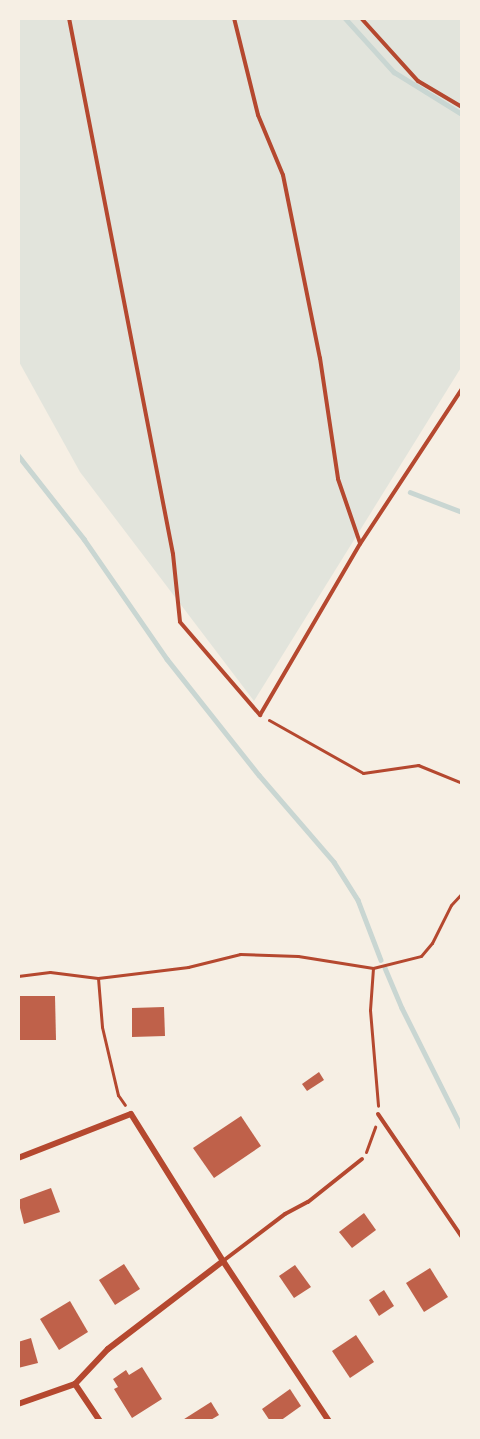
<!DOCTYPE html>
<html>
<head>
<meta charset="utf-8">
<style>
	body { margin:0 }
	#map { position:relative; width:480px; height:1439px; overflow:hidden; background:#f6efe4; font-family:Ubuntu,sans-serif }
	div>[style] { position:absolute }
	.green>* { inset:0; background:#e2e4dc }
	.stream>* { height:4.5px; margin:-2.25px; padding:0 2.25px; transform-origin:2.25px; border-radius:2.25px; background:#c9d6d2 }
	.building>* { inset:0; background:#bf614a }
	.path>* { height:3px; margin:-1.5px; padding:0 1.5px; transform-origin:1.5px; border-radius:1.5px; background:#b5482f }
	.service>* { height:4px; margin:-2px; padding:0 2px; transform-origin:2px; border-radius:2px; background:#b5482f }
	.minor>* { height:6px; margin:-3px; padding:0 3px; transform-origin:3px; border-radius:3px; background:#b5482f }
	span { translate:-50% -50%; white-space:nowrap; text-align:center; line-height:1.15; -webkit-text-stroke:6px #f6efe4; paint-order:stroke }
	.frame { position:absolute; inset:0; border:20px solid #f6efe4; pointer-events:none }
</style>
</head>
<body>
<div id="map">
	<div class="green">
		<div style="clip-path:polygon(18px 18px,462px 18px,462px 366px,254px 701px,80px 472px,18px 360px)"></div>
	</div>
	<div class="stream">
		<div style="left:345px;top:18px;width:73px;rotate:47.8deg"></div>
		<div style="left:394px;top:72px;width:80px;rotate:31.7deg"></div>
		<div style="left:18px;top:455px;width:107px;rotate:51.8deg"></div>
		<div style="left:84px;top:539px;width:146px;rotate:55.3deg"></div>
		<div style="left:167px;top:659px;width:148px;rotate:51.6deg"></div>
		<div style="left:259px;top:775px;width:115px;rotate:49.2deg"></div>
		<div style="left:334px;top:862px;width:45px;rotate:57.7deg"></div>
		<div style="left:358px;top:900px;width:64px;rotate:69deg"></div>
		<div style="left:410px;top:492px;width:56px;rotate:21deg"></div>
		<div style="left:385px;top:968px;width:43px;rotate:67deg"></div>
		<div style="left:402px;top:1008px;width:134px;rotate:63.4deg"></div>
	</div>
	<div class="building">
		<div style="clip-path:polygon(18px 996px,55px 996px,56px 1040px,18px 1040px)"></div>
		<div style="clip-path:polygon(164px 1007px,165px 1036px,132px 1037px,132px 1008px)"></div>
		<div style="clip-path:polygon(319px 1072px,324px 1080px,307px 1091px,302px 1084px)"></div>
		<div style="clip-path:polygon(241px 1116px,261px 1146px,214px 1178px,193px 1148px)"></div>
		<div style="clip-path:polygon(51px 1188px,60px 1212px,24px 1224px,18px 1200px)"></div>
		<div style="clip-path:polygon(364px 1213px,376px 1230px,352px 1248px,339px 1232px)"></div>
		<div style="clip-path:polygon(124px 1264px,140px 1289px,115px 1305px,99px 1280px)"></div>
		<div style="clip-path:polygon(295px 1265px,311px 1287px,294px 1298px,279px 1276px)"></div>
		<div style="clip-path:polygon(430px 1268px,448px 1297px,424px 1312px,406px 1283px)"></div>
		<div style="clip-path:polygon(384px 1290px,394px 1306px,379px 1316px,369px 1300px)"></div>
		<div style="clip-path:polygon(70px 1301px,88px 1332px,59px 1350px,40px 1319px)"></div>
		<div style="clip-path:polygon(356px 1335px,374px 1362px,350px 1378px,332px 1351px)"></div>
		<div style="clip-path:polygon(31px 1338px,38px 1363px,18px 1368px,18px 1342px)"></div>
		<div style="clip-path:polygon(142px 1367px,162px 1399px,132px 1418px,114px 1389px,118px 1387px,113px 1379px,126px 1370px,129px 1375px)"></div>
		<div style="clip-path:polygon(290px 1389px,301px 1406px,280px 1421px,270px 1421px,262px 1409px)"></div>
		<div style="clip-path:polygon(211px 1402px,219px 1415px,209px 1421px,181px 1421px)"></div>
	</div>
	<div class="path">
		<div style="left:269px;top:720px;width:108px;rotate:29.4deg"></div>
		<div style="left:363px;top:773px;width:56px;rotate:-8.3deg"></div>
		<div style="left:418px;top:765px;width:48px;rotate:22.2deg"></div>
		<div style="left:373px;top:968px;width:42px;rotate:94.1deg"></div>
		<div style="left:370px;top:1010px;width:96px;rotate:85.2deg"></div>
		<div style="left:18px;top:976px;width:32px;rotate:-7deg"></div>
		<div style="left:50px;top:972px;width:48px;rotate:7.1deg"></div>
		<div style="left:98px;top:978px;width:91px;rotate:-7deg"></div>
		<div style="left:188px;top:967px;width:54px;rotate:-14deg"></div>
		<div style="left:240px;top:954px;width:58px;rotate:2deg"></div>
		<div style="left:298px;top:956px;width:76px;rotate:9.1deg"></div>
		<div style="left:373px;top:968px;width:49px;rotate:-14deg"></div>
		<div style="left:421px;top:956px;width:17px;rotate:-50deg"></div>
		<div style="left:432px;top:943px;width:42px;rotate:-63.4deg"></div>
		<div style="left:451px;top:905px;width:16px;rotate:-47deg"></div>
		<div style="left:98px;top:978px;width:49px;rotate:85.3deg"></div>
		<div style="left:102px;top:1027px;width:70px;rotate:76.8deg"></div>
		<div style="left:118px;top:1095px;width:12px;rotate:55deg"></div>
		<div style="left:366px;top:1152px;width:27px;rotate:-70deg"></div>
	</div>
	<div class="service">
		<div style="left:69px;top:18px;width:546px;rotate:79.02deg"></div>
		<div style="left:173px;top:554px;width:68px;rotate:84.1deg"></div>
		<div style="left:180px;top:622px;width:123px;rotate:49.3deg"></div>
		<div style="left:260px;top:715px;width:198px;rotate:-59.7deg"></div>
		<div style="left:360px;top:544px;width:186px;rotate:-56.7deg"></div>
		<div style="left:234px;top:18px;width:100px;rotate:76.1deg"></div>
		<div style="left:258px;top:115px;width:65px;rotate:67.4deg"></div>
		<div style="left:283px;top:175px;width:187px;rotate:78.6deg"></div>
		<div style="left:320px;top:358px;width:122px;rotate:81.5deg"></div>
		<div style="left:338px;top:479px;width:68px;rotate:71deg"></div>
		<div style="left:361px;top:18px;width:85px;rotate:47.9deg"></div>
		<div style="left:418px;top:81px;width:51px;rotate:30.6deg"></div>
		<div style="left:378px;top:1114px;width:149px;rotate:55.7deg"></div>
		<div style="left:223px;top:1261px;width:78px;rotate:-37.2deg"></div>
		<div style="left:285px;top:1214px;width:26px;rotate:-28deg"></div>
		<div style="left:308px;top:1202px;width:69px;rotate:-38.5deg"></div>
	</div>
	<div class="minor">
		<div style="left:18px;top:1158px;width:121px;rotate:-21.3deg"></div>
		<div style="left:131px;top:1114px;width:173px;rotate:58deg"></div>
		<div style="left:223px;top:1261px;width:192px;rotate:56.5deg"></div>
		<div style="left:75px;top:1384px;width:48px;rotate:-46.7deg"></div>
		<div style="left:108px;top:1349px;width:145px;rotate:-37.4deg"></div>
		<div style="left:18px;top:1404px;width:60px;rotate:-19.3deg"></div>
		<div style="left:75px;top:1384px;width:45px;rotate:56deg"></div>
	</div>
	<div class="frame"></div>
</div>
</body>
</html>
